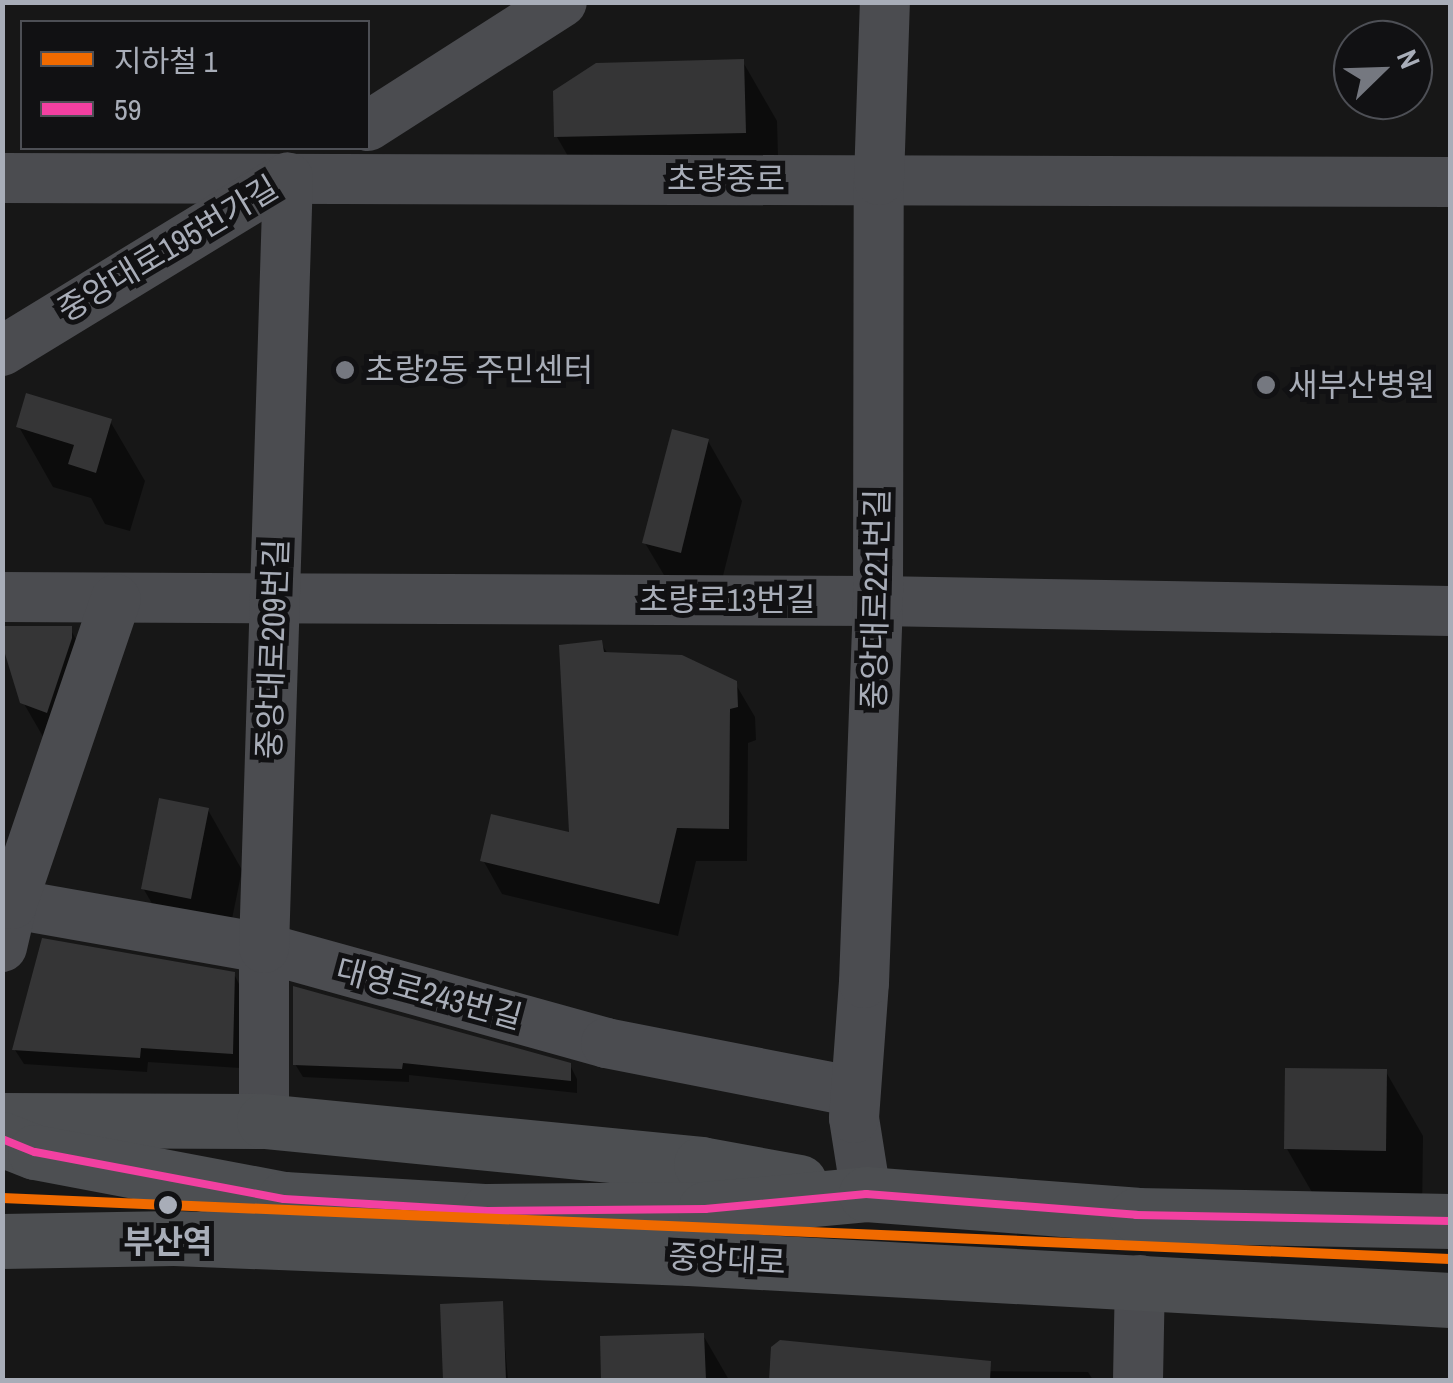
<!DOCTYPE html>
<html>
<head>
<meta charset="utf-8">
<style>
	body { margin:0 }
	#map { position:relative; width:1453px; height:1383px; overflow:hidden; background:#171717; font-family:"Archivo Narrow","Noto Sans KR",sans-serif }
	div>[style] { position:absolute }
	.shadow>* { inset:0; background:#0007 }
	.building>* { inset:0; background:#353536 }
	.minor>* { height:50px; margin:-25px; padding:0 25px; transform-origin:25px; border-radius:25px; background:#4b4c50 }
	.major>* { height:55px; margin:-27.5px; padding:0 27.5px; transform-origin:27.5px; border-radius:27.5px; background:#4d4f52 }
	.bus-1>* { height:8px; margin:-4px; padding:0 4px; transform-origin:4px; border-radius:4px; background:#f240a1 }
	.metro-1>* { height:10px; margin:-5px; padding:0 5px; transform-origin:5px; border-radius:5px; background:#f06a00 }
	.dots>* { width:28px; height:28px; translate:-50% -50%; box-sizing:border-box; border:5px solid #111113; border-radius:50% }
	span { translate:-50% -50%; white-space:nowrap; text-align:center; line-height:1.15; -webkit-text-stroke:10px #111113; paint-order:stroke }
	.street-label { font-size:32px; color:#a8adb8 }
	.poi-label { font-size:32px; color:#a8adb8 }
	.left { translate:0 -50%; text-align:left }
	.stop-label { font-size:32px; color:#a8adb8; font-weight:700 }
	.frame { position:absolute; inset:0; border:5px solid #a8adb8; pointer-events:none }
	.legend { position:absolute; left:20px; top:20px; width:350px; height:130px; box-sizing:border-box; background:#111113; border:2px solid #4d4f55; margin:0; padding:12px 18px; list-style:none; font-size:30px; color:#a8adb8 }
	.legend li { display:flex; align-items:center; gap:20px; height:50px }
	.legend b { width:50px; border:2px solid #4d4f55 }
	.north { position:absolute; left:1333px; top:20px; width:100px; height:100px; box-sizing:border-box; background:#111113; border:2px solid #4d4f55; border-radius:50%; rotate:67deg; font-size:28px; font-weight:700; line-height:40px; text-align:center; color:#a8adb8 }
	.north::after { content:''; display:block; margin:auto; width:35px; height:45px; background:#757880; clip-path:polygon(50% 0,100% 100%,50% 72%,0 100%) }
</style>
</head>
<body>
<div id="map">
	<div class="shadow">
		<div style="clip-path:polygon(743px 62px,777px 121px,779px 192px,591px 196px,557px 137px)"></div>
		<div style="clip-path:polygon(110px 421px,145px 481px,130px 531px,105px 524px,91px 498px,53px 487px,19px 427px)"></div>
		<div style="clip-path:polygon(708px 441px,742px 501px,714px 611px,680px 602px,645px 543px)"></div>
		<div style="clip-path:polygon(70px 629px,100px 680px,53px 754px,23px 702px)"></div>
		<div style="clip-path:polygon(600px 642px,608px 654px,735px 683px,755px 717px,756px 740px,748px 743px,747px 861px,696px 861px,678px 936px,502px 894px,483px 860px,572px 836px)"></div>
		<div style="clip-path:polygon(208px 810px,242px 870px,224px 958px,178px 948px,143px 888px)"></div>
		<div style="clip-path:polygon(234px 974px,242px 990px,240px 1068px,148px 1062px,147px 1072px,24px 1064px,15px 1050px)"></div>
		<div style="clip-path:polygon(295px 989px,570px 1065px,577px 1079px,577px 1093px,409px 1075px,409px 1082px,303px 1077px,295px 1064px)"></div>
		<div style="clip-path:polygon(1386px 1072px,1423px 1136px,1422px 1214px,1324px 1213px,1287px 1149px)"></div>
		<div style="clip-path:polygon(501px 1304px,508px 1380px,446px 1380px,443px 1306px)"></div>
		<div style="clip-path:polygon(703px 1335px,729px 1380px,603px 1380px,602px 1338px)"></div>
		<div style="clip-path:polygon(773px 1348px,971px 1371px,1088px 1372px,1093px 1380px,771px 1380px)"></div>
	</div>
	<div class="building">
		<div style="clip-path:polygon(744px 59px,746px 133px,554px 137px,553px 91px,596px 63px)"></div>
		<div style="clip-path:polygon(26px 393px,112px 419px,96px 473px,68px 464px,74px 445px,16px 427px)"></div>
		<div style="clip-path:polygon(672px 429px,709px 439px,681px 553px,642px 543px)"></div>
		<div style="clip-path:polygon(2px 626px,72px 626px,72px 638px,47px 713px,20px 703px,2px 644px)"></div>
		<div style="clip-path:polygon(602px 640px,604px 652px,682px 655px,737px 681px,738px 707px,730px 709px,729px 829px,677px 828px,659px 904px,480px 861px,491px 814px,569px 832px,559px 645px)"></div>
		<div style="clip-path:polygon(159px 798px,209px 808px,191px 899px,141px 889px)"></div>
		<div style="clip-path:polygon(42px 938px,235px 972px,233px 1054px,141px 1048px,140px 1058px,12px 1050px)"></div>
		<div style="clip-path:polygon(293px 986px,571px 1063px,571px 1081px,403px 1063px,402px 1069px,293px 1065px)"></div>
		<div style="clip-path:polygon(1285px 1068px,1387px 1069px,1386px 1151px,1284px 1149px)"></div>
		<div style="clip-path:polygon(503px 1301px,506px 1380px,443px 1380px,440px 1304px)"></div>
		<div style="clip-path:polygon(704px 1333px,706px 1380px,601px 1380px,600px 1336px)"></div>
		<div style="clip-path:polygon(780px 1340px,991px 1361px,990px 1380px,769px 1380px,771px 1347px)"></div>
	</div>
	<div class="minor">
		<div style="left:368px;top:126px;width:230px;rotate:-32.6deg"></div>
		<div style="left:2px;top:178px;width:1448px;rotate:0.16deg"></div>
		<div style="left:2px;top:351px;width:330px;rotate:-31.4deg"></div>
		<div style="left:2px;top:597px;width:876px;rotate:0.26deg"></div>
		<div style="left:878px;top:601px;width:572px;rotate:1deg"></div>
		<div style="left:2px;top:902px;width:266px;rotate:10deg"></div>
		<div style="left:264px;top:948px;width:355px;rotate:15.5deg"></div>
		<div style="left:606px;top:1043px;width:254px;rotate:11.1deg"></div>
		<div style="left:2px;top:947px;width:44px;rotate:-76.9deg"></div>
		<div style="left:12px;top:904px;width:322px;rotate:-71.2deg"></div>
		<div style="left:264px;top:1121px;width:173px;rotate:-90deg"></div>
		<div style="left:264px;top:948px;width:771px;rotate:-88.22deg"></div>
		<div style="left:866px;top:1194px;width:77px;rotate:-99deg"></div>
		<div style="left:854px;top:1118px;width:135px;rotate:-85.8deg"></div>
		<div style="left:864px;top:983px;width:382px;rotate:-87.9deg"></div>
		<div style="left:878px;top:601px;width:421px;rotate:-89.9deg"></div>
		<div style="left:879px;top:180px;width:178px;rotate:-88.1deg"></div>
		<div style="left:1138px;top:1380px;width:100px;rotate:-88.9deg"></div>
	</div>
	<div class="major">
		<div style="left:2px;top:1120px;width:262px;rotate:0.2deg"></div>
		<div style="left:264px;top:1121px;width:439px;rotate:5.6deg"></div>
		<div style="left:701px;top:1164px;width:100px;rotate:10.4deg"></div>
		<div style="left:2px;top:1139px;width:35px;rotate:22deg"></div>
		<div style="left:35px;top:1152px;width:253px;rotate:10.7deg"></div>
		<div style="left:284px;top:1199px;width:204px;rotate:3.4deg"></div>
		<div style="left:488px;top:1211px;width:217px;rotate:-0.5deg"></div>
		<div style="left:705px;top:1209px;width:162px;rotate:-5.3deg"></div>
		<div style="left:866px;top:1194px;width:271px;rotate:4.4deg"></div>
		<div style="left:1136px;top:1215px;width:314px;rotate:1.1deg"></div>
		<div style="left:2px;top:1241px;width:172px;rotate:-1deg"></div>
		<div style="left:174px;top:1238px;width:515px;rotate:2.22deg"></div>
		<div style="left:689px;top:1258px;width:762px;rotate:3.16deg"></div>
	</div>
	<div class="bus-1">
		<div style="left:2px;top:1139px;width:35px;rotate:22deg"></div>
		<div style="left:35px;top:1152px;width:253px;rotate:10.7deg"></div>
		<div style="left:284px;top:1199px;width:204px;rotate:3.4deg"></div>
		<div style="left:488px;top:1211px;width:217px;rotate:-0.5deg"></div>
		<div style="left:705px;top:1209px;width:162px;rotate:-5.3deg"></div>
		<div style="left:866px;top:1194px;width:271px;rotate:4.4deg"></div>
		<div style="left:1136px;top:1215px;width:314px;rotate:1.1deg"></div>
	</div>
	<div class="metro-1">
		<div style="left:2px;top:1198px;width:1449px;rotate:2.41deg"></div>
	</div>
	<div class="dots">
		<div style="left:345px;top:370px;background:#757880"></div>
		<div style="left:1266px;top:385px;background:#757880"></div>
		<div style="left:168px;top:1205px;background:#a8adb8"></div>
	</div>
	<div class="street-label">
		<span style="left:726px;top:179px">초량중로</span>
		<span style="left:168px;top:249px;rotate:-31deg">중앙대로195번가길</span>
		<span style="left:876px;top:599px;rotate:-89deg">중앙대로221번길</span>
		<span style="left:727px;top:600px">초량로13번길</span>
		<span style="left:273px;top:649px;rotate:-88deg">중앙대로209번길</span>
		<span style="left:429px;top:994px;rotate:15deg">대영로243번길</span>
		<span style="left:727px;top:1260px;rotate:3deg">중앙대로</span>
	</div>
	<div class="poi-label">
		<span class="left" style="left:365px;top:370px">초량2동 주민센터</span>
		<span class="left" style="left:1288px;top:385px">새부산병원</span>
	</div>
	<div class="stop-label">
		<span style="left:168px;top:1242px">부산역</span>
	</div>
	<div class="frame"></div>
	<ul class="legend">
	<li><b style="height:12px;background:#f06a00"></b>지하철 1</li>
	<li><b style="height:12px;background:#f240a1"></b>59</li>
	</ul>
	<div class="north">N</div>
</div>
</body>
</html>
